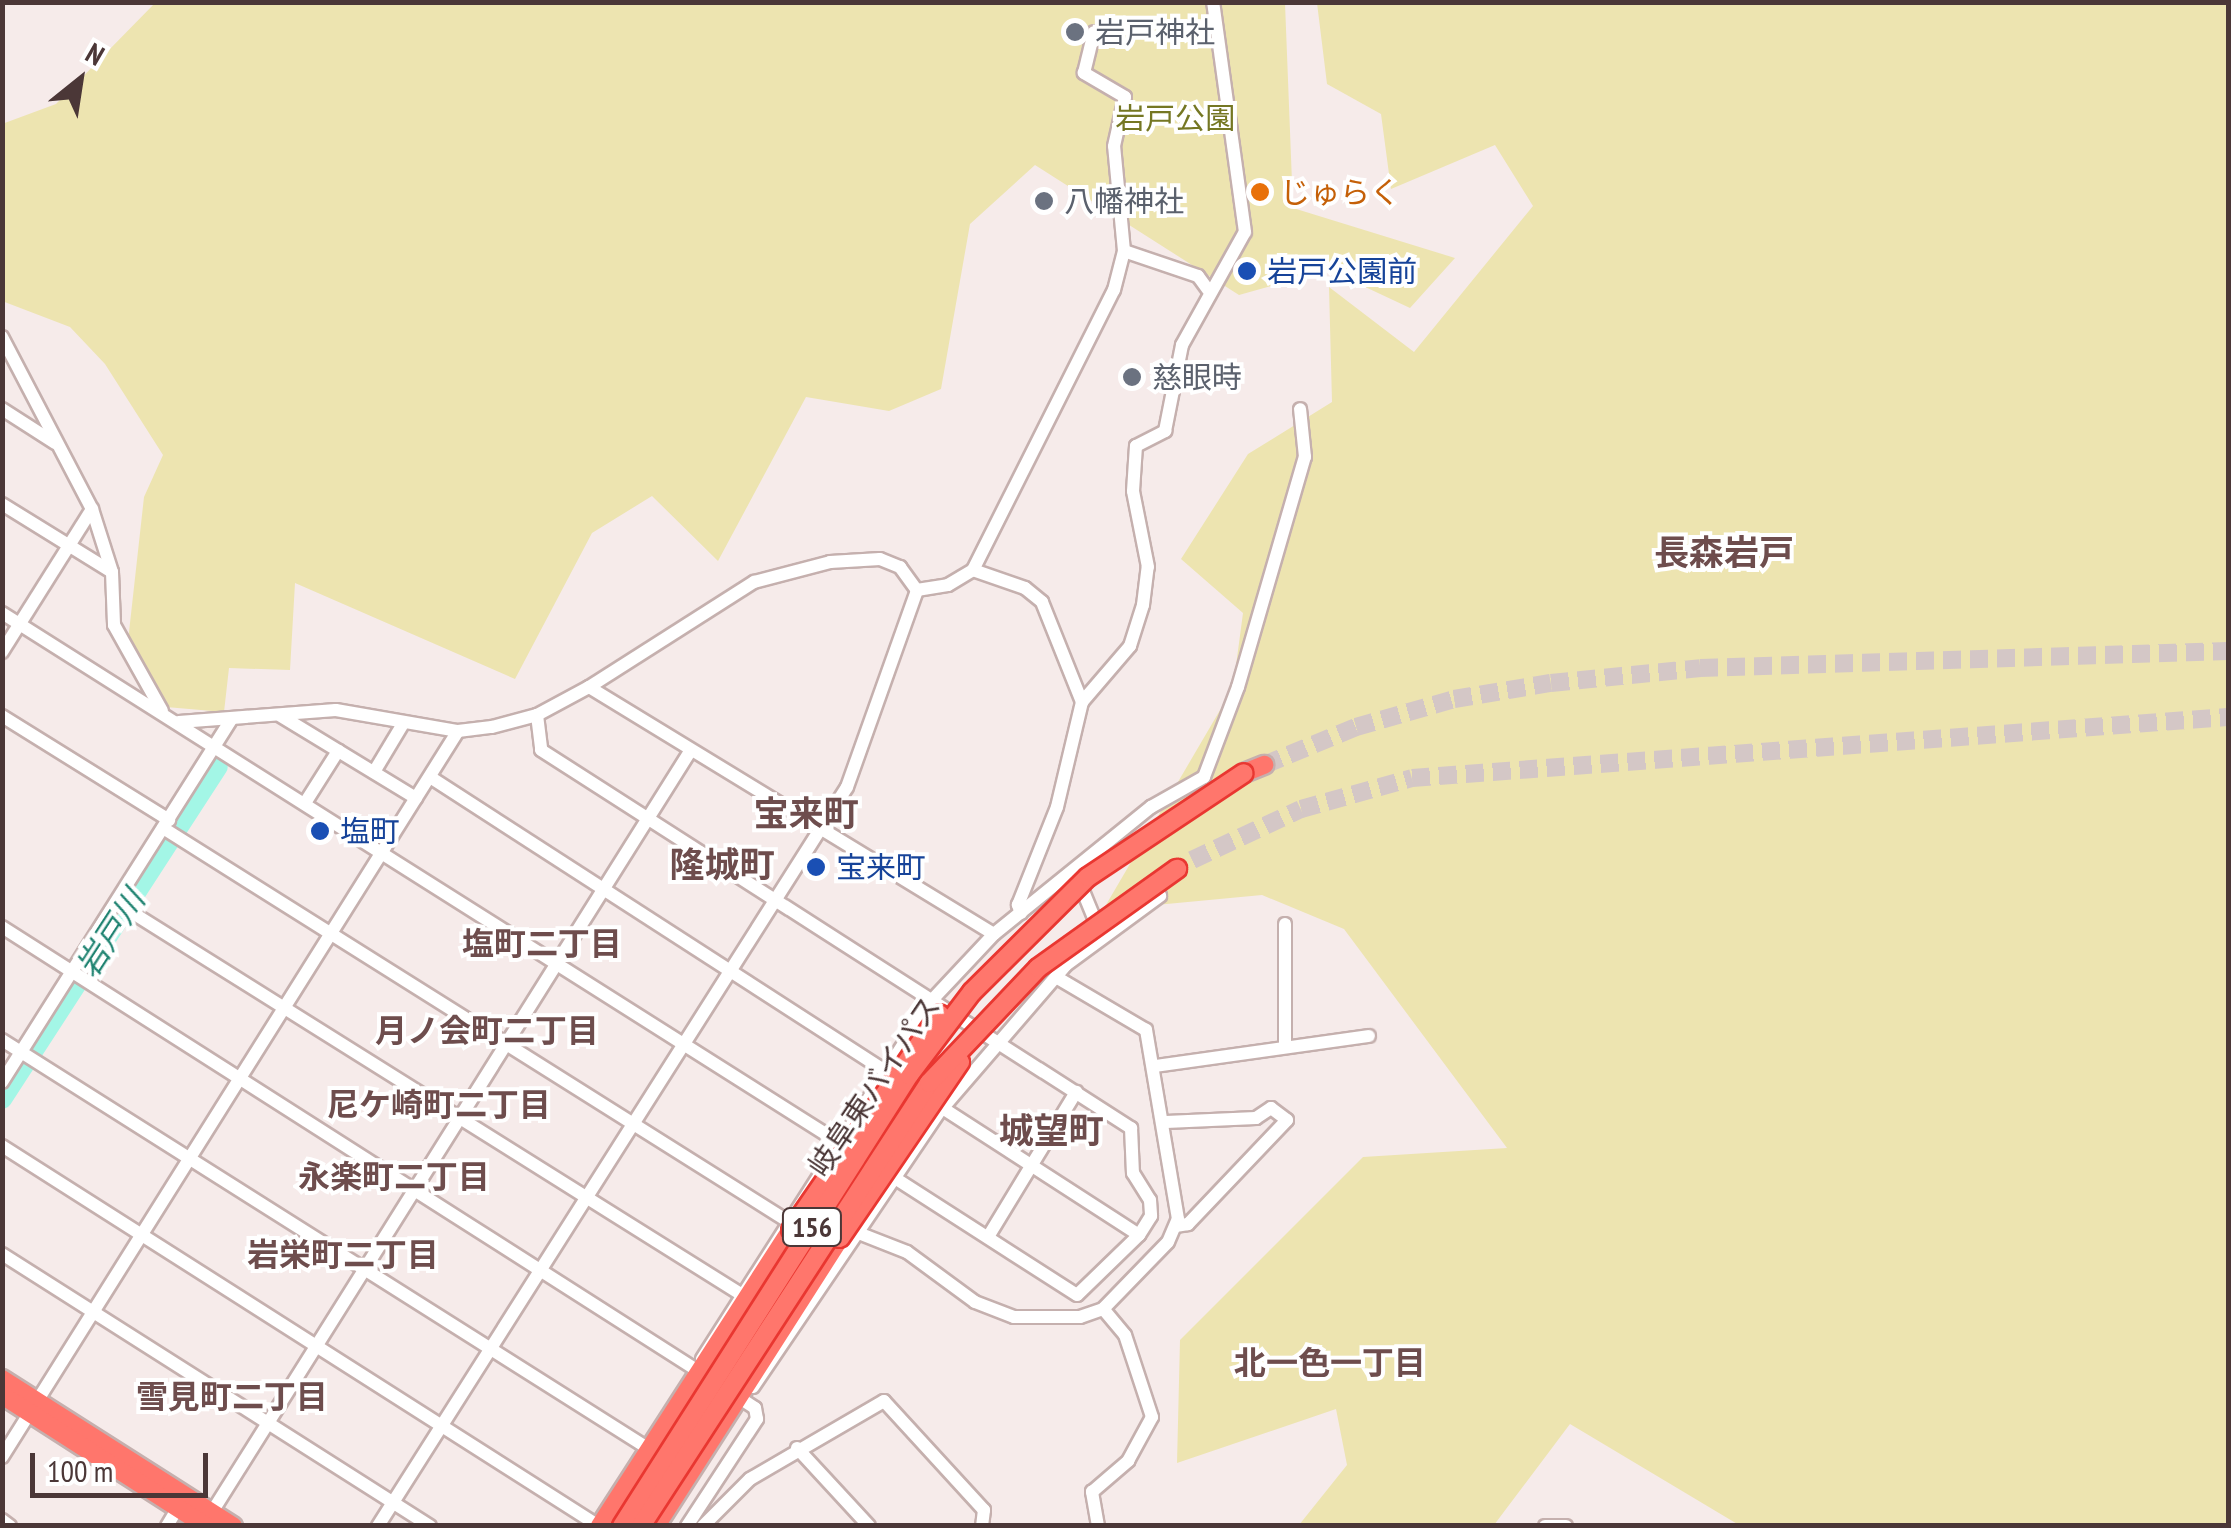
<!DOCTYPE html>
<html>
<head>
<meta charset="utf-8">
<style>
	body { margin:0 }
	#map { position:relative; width:2231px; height:1528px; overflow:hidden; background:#f6ebea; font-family:"PT Sans Narrow","Noto Sans JP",sans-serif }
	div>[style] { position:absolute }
	.green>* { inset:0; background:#ede4b0 }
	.river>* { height:20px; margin:-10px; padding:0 10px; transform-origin:10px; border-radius:10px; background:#a3f6e6 }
	.highway-tunnel>* { height:18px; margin-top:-9px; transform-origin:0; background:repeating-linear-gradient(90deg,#d4c7c6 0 18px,transparent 0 27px) }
	.roads { filter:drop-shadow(2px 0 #c5b0ae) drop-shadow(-2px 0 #c5b0ae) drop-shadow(0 2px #c5b0ae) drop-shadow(0 -2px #c5b0ae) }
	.minor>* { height:12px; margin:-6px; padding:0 6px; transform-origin:6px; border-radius:6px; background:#fff }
	.highway>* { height:18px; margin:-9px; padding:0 9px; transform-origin:9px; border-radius:9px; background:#ff766c }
	.bridges { filter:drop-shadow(2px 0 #e93731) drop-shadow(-2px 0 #e93731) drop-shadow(0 2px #e93731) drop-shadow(0 -2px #e93731) }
	.highway-bridge>* { height:18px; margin:-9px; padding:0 9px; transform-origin:9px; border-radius:9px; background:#ff766c }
	.dots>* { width:28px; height:28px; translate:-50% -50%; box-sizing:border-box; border:5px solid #fff; border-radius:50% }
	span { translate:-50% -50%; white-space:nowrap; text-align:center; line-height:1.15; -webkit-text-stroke:8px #fff; paint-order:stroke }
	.shield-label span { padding:2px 8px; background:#fff; border:2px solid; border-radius:8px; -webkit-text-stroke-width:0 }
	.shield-label { font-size:28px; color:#4b3737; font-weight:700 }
	.worship-label { font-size:30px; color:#5b616d }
	.left { translate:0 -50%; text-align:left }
	.park-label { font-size:30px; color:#757723 }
	.food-label { font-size:30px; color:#c56008 }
	.transit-label { font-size:30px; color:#164399 }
	.street-label { font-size:30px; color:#4b3737 }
	.water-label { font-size:32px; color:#1f8371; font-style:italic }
	.neighbourhood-label { font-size:32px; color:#6e4d4d; font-weight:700 }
	.quarter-label { font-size:35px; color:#6e4d4d; font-weight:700 }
	.frame { position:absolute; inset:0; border:5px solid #4b3737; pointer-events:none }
	.north { position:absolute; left:30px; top:30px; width:100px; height:100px; -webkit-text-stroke:8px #fff; paint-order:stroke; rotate:30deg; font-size:28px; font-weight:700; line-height:40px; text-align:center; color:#4b3737 }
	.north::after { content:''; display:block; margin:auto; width:35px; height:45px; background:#4b3737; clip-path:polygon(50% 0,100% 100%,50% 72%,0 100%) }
	.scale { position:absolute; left:30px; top:1453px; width:178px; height:45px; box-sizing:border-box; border:5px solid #4b3737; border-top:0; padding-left:12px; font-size:30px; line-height:35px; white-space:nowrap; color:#4b3737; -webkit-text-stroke:8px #fff; paint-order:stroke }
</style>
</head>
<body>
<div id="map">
	<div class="green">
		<div style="clip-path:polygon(155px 3px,1285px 3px,1293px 208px,1455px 258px,1410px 308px,1329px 270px,1239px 295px,1035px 165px,970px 224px,941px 389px,889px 411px,806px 397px,718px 561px,652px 496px,592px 533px,515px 679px,295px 583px,290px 670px,229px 668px,224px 712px,166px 707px,128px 641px,144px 497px,163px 455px,105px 364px,70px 327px,2px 301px,2px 124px,56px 104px)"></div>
		<div style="clip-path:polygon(1317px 3px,2228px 3px,2228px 1525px,1739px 1525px,1570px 1424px,1494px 1525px,1299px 1525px,1347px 1465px,1336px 1409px,1177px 1463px,1180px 1340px,1363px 1157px,1507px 1148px,1344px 929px,1262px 895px,1103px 910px,1233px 688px,1243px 613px,1181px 559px,1248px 454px,1332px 402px,1329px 287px,1414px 352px,1533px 206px,1495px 145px,1391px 189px,1381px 114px,1327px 84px)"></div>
	</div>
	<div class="river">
		<div style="left:2px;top:1099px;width:396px;rotate:-57deg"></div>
	</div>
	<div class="highway-tunnel">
		<div style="left:1264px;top:765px;width:100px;rotate:-22.4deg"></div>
		<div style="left:1356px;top:727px;width:102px;rotate:-15.9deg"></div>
		<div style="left:1454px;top:699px;width:98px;rotate:-9.4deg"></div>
		<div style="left:1551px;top:683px;width:150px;rotate:-5.7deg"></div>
		<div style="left:1700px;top:668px;width:528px;rotate:-1.84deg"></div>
		<div style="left:1192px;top:860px;width:120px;rotate:-25.1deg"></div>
		<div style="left:1301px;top:809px;width:115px;rotate:-15.6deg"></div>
		<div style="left:1412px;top:778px;width:818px;rotate:-4.28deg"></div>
	</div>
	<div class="roads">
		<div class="minor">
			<div style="left:1124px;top:251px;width:78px;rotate:18.7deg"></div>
			<div style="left:1198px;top:276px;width:17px;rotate:54deg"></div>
			<div style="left:2px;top:337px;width:194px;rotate:62.4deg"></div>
			<div style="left:92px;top:509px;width:66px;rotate:72.4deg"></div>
			<div style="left:112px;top:572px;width:53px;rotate:87.8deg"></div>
			<div style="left:114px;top:625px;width:98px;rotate:60.8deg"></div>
			<div style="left:2px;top:409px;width:63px;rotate:32.7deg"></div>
			<div style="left:2px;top:504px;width:129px;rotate:31.7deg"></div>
			<div style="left:973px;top:570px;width:55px;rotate:19.1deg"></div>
			<div style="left:1025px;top:588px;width:22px;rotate:39deg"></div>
			<div style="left:1042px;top:602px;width:108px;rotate:68.2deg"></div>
			<div style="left:917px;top:590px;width:31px;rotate:-9deg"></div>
			<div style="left:948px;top:585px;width:29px;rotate:-31deg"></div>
			<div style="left:973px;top:570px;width:313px;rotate:-63.3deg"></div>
			<div style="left:1114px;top:290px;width:40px;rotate:-75.6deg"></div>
			<div style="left:1124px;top:251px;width:105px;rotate:-95.4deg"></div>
			<div style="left:1114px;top:146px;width:50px;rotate:-77.3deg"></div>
			<div style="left:1125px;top:97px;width:48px;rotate:-149.7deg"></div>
			<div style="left:1084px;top:73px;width:42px;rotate:-76.3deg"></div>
			<div style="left:2px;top:613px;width:1008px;rotate:32.32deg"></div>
			<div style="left:2px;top:652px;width:169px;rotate:-57.8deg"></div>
			<div style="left:589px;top:687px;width:474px;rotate:31.4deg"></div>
			<div style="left:537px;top:715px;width:35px;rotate:83deg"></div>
			<div style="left:541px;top:750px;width:701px;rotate:32.65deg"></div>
			<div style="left:1131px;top:1128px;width:45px;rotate:87.5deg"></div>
			<div style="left:1133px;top:1173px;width:32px;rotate:58deg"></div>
			<div style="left:1150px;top:1200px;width:16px;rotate:86deg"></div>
			<div style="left:1151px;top:1216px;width:22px;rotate:122deg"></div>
			<div style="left:1139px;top:1235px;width:86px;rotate:135.9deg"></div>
			<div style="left:1077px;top:1295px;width:235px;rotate:-147.3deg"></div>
			<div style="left:2px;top:716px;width:197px;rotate:31.9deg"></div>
			<div style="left:281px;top:716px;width:158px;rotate:31.3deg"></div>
			<div style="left:179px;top:722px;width:157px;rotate:-4.4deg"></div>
			<div style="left:336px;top:710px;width:124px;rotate:9.8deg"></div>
			<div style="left:458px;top:731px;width:34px;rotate:-7deg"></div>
			<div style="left:492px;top:727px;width:47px;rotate:-14.9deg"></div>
			<div style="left:537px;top:715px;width:59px;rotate:-28.3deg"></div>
			<div style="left:589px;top:687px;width:196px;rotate:-32.5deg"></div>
			<div style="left:754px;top:582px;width:79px;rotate:-14.7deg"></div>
			<div style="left:830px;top:562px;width:50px;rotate:-3.4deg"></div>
			<div style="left:880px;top:559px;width:22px;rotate:22deg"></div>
			<div style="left:900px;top:567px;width:29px;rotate:54deg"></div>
			<div style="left:374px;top:772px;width:58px;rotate:-59deg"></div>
			<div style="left:430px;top:777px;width:844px;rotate:32.86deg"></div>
			<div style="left:305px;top:803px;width:62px;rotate:-57.6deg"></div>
			<div style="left:163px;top:828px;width:736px;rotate:32.18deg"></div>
			<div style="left:786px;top:1220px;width:76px;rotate:10.6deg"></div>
			<div style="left:861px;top:1234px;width:49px;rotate:21.4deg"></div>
			<div style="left:907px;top:1252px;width:84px;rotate:36.3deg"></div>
			<div style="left:975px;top:1302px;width:42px;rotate:21deg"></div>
			<div style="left:1014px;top:1317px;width:66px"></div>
			<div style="left:1080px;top:1317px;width:24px;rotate:-19deg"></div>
			<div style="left:1103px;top:1309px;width:93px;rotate:-45.9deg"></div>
			<div style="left:1168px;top:1242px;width:25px;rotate:-67deg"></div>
			<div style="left:1178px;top:1219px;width:192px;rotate:-99.6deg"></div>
			<div style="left:1146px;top:1030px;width:104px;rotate:-149.5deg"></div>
			<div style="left:1078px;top:879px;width:55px;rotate:67.6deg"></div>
			<div style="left:117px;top:903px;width:734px;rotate:32.09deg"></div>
			<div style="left:1021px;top:913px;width:9px;rotate:-111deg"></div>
			<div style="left:1018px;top:905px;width:105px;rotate:-68.3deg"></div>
			<div style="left:1057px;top:807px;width:108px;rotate:-76.6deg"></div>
			<div style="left:1082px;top:702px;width:74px;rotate:-49.4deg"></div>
			<div style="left:1130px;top:646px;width:43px;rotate:-72.4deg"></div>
			<div style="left:1143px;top:605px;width:38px;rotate:-83deg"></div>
			<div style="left:1148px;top:567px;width:77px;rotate:-101.2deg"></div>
			<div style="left:1133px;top:491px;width:45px;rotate:-86.2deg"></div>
			<div style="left:1136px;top:446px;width:33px;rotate:-27deg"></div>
			<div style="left:1165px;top:431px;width:88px;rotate:-78.8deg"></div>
			<div style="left:1182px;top:345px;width:129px;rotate:-60.9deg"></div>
			<div style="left:1245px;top:232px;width:232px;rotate:-97.9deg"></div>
			<div style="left:2px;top:927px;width:835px;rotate:32.53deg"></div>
			<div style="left:2px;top:1040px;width:765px;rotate:32.3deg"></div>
			<div style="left:1285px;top:1043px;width:119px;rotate:-90deg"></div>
			<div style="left:1155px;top:1066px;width:216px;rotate:-8deg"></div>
			<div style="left:2px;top:1082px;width:428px;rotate:-57.7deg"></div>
			<div style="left:1166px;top:1122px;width:90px;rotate:-2.5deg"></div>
			<div style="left:1256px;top:1118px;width:18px;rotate:-34deg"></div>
			<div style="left:1271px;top:1108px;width:20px;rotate:37deg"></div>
			<div style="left:1287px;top:1120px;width:144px;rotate:133.6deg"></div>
			<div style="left:1188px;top:1224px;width:11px;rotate:170deg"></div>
			<div style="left:2px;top:1146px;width:708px;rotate:32.48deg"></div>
			<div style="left:988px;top:1237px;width:170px;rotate:-58.7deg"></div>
			<div style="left:2px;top:1254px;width:507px;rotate:32.44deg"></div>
			<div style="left:702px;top:1359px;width:426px;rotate:-57.4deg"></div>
			<div style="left:932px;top:1000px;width:91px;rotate:-46.8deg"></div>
			<div style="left:994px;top:934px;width:202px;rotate:-39deg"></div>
			<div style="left:1151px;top:807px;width:61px;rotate:-29.5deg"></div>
			<div style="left:1204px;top:777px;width:96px;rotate:-69.3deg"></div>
			<div style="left:1238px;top:687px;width:240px;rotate:-73.8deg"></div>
			<div style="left:1305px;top:457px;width:48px;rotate:-95.9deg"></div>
			<div style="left:753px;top:1387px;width:333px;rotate:-55.9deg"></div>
			<div style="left:940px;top:1111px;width:193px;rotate:-49.2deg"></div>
			<div style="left:1066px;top:965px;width:117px;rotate:-36.3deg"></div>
			<div style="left:797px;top:1448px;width:106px;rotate:47.3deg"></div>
			<div style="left:2px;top:1457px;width:857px;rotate:-57.87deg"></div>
			<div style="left:212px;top:1512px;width:900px;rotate:-57.85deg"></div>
			<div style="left:2px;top:1520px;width:10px;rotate:37deg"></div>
			<div style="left:167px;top:1526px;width:21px;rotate:-59deg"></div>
			<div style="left:378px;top:1526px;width:875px;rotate:-57.6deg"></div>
			<div style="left:847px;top:787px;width:209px;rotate:-70.4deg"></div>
			<div style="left:687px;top:1526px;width:128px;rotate:-56.8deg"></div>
			<div style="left:757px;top:1419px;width:11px;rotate:-100deg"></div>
			<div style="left:755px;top:1408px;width:24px;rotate:-147deg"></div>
			<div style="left:703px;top:1526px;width:66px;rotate:-45deg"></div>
			<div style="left:750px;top:1479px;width:155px;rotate:-30.2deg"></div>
			<div style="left:884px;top:1401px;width:148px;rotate:47.5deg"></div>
			<div style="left:984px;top:1510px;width:16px;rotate:97deg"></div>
			<div style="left:1098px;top:1526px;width:35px;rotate:-100deg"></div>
			<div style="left:1092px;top:1492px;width:48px;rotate:-40.7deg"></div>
			<div style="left:1128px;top:1461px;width:50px;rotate:-61.4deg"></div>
			<div style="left:1152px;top:1417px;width:86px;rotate:-108.2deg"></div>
			<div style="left:1125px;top:1335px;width:34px;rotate:-130deg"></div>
			<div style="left:1545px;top:1526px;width:21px"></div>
		</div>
		<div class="highway">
			<div style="left:1244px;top:773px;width:22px;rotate:-22deg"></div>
			<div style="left:2px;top:1379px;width:274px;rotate:32.5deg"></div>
			<div style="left:2px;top:1395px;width:242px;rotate:32.7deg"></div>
			<div style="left:600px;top:1526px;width:352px;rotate:-57.2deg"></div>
			<div style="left:656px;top:1526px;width:342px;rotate:-57.4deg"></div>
		</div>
	</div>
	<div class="bridges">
		<div class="highway-bridge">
			<div style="left:791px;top:1230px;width:262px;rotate:-55.4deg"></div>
			<div style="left:840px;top:1238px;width:213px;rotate:-55.7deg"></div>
			<div style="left:622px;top:1526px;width:535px;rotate:-57.53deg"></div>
			<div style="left:909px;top:1075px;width:104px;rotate:-52.8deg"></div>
			<div style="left:972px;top:992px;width:163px;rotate:-44.8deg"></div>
			<div style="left:1088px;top:877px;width:187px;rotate:-33.7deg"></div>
			<div style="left:641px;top:1526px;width:528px;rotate:-56.97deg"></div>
			<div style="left:929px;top:1083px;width:158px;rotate:-46.5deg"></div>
			<div style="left:1038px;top:968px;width:171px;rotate:-35.5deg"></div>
		</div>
	</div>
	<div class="dots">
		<div style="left:1075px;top:32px;background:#6b7280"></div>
		<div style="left:1260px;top:192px;background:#e8710a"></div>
		<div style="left:1044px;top:201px;background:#6b7280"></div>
		<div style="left:1247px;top:271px;background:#1a4fb4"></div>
		<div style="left:1132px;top:377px;background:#6b7280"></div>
		<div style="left:320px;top:831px;background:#1a4fb4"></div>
		<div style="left:816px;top:867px;background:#1a4fb4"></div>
	</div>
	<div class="shield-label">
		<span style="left:812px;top:1227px">156</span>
	</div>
	<div class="worship-label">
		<span class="left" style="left:1095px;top:32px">岩戸神社</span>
		<span class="left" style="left:1064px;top:201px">八幡神社</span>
		<span class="left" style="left:1152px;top:377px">慈眼時</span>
	</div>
	<div class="park-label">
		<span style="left:1175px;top:118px">岩戸公園</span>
	</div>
	<div class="food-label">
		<span class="left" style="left:1280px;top:192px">じゅらく</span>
	</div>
	<div class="transit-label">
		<span class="left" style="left:1267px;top:271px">岩戸公園前</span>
		<span class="left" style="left:340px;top:831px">塩町</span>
		<span class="left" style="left:836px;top:867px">宝来町</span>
	</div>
	<div class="street-label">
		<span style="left:874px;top:1086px;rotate:-56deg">岐阜東バイパス</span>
	</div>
	<div class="water-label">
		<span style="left:110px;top:933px;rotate:-57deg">岩戸川</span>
	</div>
	<div class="neighbourhood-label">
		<span style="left:542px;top:943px">塩町二丁目</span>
		<span style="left:487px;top:1030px">月ノ会町二丁目</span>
		<span style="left:439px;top:1104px">尼ケ崎町二丁目</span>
		<span style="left:394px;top:1176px">永楽町二丁目</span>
		<span style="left:343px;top:1254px">岩栄町二丁目</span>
		<span style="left:1330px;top:1362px">北一色一丁目</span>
		<span style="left:232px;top:1396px">雪見町二丁目</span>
	</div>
	<div class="quarter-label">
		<span style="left:1724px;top:552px">長森岩戸</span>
		<span style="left:806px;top:813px">宝来町</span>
		<span style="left:722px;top:864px">隆城町</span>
		<span style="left:1051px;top:1130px">城望町</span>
	</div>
	<div class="frame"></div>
	<div class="north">N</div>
	<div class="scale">100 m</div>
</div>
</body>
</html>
